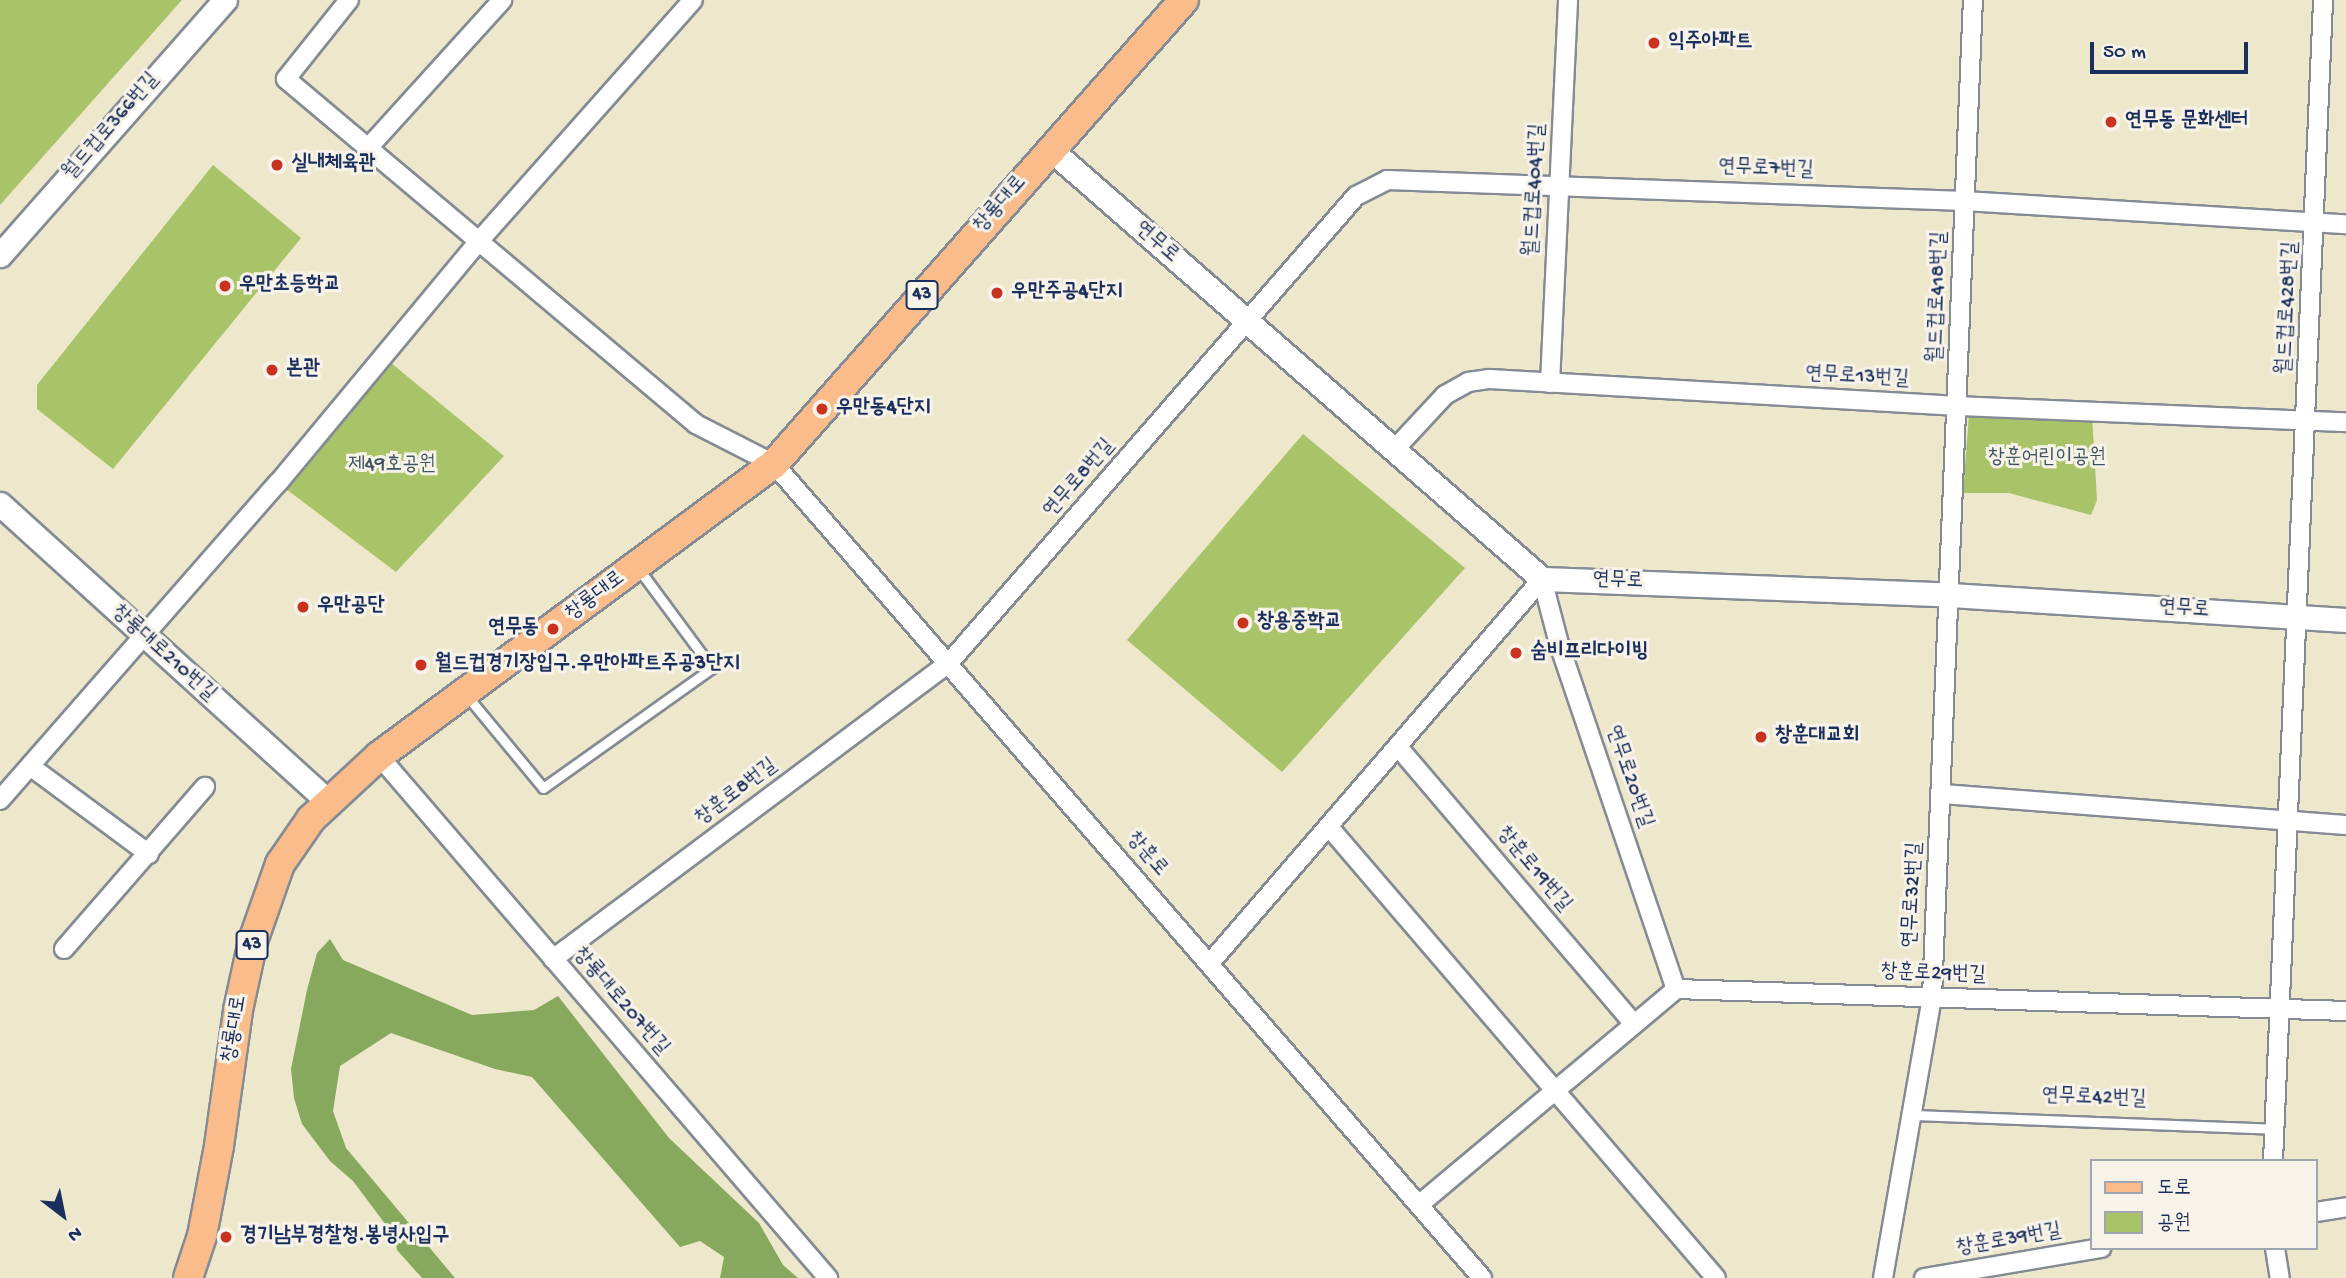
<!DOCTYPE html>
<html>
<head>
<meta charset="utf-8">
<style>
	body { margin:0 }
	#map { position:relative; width:2346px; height:1278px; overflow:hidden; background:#ede7cb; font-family:"Gochi Hand","Poor Story",sans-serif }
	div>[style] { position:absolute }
	.green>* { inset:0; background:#a9c369 }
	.forest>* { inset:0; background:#86a95d }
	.roads { filter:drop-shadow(2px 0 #848b94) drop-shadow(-2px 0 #848b94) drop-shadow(0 2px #848b94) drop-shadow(0 -2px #848b94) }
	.service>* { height:9px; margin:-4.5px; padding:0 4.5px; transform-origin:4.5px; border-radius:4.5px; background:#fff }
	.minor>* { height:18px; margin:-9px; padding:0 9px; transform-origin:9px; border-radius:9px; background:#fff }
	.tertiary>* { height:23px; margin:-11.5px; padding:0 11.5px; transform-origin:11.5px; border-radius:11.5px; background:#fff }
	.primary>* { height:28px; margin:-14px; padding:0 14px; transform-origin:14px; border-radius:14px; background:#f9bc8a }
	.dots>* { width:19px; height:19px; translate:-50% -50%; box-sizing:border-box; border:4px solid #f7f3e8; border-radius:50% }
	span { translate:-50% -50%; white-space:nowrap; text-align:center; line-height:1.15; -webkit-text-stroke:6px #f7f3e8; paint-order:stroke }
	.shield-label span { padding:2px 5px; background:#f7f3e8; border:2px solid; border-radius:5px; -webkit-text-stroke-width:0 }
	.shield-label { font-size:19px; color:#1b2f5e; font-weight:700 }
	.poi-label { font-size:21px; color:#1b2f5e; font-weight:700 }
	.left { translate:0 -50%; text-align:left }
	.right { translate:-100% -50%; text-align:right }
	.street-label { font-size:21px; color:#1b2f5e }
	.park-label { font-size:21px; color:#3e5461 }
	.legend { position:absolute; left:2090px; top:1159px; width:228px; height:91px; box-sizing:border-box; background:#f7f3e8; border:2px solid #9fa5b1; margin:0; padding:9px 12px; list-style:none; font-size:21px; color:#1b2f5e }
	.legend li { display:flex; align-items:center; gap:14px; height:35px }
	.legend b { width:35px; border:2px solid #9fa5b1 }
	.north { position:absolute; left:28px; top:1180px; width:70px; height:70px; -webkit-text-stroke:5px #f7f3e8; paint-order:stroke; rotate:148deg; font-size:19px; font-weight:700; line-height:28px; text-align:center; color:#1b2f5e }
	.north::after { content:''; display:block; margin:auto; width:24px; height:32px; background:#1b2f5e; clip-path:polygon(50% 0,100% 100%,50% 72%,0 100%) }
	.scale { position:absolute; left:2090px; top:42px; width:158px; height:32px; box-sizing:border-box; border:4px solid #1b2f5e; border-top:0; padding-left:9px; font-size:21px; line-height:24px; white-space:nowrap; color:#1b2f5e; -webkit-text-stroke:5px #f7f3e8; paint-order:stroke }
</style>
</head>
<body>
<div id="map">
	<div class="green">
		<div style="clip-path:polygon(0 0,182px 0,0 205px)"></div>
		<div style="clip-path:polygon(213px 165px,301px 238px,113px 469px,37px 409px,37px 385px)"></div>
		<div style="clip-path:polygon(385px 358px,504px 456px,396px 572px,278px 483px)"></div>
		<div style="clip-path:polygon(1969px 414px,2092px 415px,2097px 500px,2091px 515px,2009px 493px,1963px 493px)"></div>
		<div style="clip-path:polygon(1303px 434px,1465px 568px,1282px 772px,1127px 640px)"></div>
	</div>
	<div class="forest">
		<div style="clip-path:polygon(330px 939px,343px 960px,472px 1015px,534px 1010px,558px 996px,669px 1138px,759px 1223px,783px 1265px,798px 1278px,720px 1278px,724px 1257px,700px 1241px,680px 1247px,532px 1077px,495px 1069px,391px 1033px,340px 1066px,333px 1111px,346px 1148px,455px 1278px,422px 1278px,397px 1250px,395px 1237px,353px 1181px,330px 1161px,302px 1124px,294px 1098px,291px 1069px,307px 990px,317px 953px)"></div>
	</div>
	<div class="roads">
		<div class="service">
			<div style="left:467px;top:696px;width:119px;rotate:50.4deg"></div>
			<div style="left:543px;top:788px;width:207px;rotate:-35.4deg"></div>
			<div style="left:712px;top:668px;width:124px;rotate:-126.5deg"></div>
			<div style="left:1912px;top:1115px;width:363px;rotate:2.2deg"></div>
		</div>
		<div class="minor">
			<div style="left:349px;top:0;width:101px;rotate:128.6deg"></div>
			<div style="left:286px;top:79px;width:536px;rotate:40.08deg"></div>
			<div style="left:696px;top:424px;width:88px;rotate:27.1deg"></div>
			<div style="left:774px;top:464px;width:1079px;rotate:48.98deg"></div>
			<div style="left:368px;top:148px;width:200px;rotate:-47.8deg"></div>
			<div style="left:1550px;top:383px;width:383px;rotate:-87.3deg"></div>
			<div style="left:1393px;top:451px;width:76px;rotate:-47.1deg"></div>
			<div style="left:1445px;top:395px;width:26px;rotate:-29deg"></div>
			<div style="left:1468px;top:382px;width:22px;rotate:-8deg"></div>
			<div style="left:1490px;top:379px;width:469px;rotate:3.3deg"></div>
			<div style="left:1958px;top:406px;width:388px;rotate:2.4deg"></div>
			<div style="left:1542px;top:579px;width:67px;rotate:75.3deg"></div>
			<div style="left:1559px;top:644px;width:364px;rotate:71.3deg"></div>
			<div style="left:1399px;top:748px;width:360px;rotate:49.6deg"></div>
			<div style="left:379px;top:756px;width:689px;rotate:49.3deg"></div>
			<div style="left:30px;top:766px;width:148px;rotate:36.5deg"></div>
			<div style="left:1942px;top:794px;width:405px;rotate:4.4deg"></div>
			<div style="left:0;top:800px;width:422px;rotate:-48.8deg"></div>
			<div style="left:278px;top:483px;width:315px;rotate:-50.3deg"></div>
			<div style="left:479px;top:241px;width:322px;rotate:-48.4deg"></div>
			<div style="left:1329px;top:827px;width:594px;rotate:49.37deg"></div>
			<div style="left:64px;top:949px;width:215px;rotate:-49deg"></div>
			<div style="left:553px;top:959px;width:493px;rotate:-36.8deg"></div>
			<div style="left:948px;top:664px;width:621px;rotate:-48.92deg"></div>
			<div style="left:1356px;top:196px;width:35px;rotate:-27deg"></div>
			<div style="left:1387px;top:180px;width:578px;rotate:2.08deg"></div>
			<div style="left:1965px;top:201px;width:382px;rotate:3.5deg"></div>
			<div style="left:1210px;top:963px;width:508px;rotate:-49.15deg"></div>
			<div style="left:2273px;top:1161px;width:1162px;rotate:-87.53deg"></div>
			<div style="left:1420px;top:1204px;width:334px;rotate:-40deg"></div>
			<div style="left:1676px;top:989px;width:670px;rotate:1.88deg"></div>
			<div style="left:2316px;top:1212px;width:30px;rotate:-9deg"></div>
			<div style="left:2275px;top:1248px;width:30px;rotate:81deg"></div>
			<div style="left:1883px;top:1278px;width:285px;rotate:-80.1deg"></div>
			<div style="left:1932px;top:997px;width:998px;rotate:-87.65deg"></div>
			<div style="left:1924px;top:1278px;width:180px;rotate:-9.6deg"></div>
		</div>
		<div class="tertiary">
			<div style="left:1050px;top:149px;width:653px;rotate:41.15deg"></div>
			<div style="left:1542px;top:579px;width:408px;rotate:2.2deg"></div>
			<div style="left:1950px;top:595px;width:397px;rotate:3.6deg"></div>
			<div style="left:0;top:255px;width:340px;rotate:-48.6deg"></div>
			<div style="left:0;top:504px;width:442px;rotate:42.2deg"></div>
		</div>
		<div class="primary">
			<div style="left:188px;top:1278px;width:44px;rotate:-71.6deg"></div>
			<div style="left:202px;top:1236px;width:92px;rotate:-79.3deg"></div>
			<div style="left:219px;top:1146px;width:137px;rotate:-82deg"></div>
			<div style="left:238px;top:1010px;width:71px;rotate:-77.7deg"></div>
			<div style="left:253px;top:941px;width:82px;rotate:-70.7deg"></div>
			<div style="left:280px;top:864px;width:55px;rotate:-55.4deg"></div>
			<div style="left:311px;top:819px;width:93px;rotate:-42.8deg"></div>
			<div style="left:379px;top:756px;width:491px;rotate:-36.5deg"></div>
			<div style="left:774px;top:464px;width:619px;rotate:-48.54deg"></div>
		</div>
	</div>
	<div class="dots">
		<div style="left:1654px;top:43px;background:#c8321e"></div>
		<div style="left:2111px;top:122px;background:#c8321e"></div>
		<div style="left:277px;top:165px;background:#c8321e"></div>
		<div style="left:225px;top:286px;background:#c8321e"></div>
		<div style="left:997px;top:293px;background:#c8321e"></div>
		<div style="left:272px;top:370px;background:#c8321e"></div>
		<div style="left:822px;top:409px;background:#c8321e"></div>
		<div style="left:303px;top:607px;background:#c8321e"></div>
		<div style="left:1243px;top:623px;background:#c8321e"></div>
		<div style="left:553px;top:629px;background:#c8321e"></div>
		<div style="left:1516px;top:653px;background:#c8321e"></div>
		<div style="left:421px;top:665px;background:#c8321e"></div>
		<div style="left:1761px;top:737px;background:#c8321e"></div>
		<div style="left:226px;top:1237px;background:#c8321e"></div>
	</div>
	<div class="shield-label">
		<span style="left:922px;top:295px">43</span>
		<span style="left:252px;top:945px">43</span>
	</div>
	<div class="poi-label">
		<span class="left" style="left:1668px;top:43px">익주아파트</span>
		<span class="left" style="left:2125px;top:122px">연무동 문화센터</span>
		<span class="left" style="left:291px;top:165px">실내체육관</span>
		<span class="left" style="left:239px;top:286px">우만초등학교</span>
		<span class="left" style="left:1011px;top:293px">우만주공4단지</span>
		<span class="left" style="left:286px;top:370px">본관</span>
		<span class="left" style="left:836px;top:409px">우만동4단지</span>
		<span class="left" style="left:317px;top:607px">우만공단</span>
		<span class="left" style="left:1257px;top:623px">창용중학교</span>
		<span class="right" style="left:539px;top:629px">연무동</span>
		<span class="left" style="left:1530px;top:653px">숨비프리다이빙</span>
		<span class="left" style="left:435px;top:665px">월드컵경기장입구.우만아파트주공3단지</span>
		<span class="left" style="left:1775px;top:737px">창훈대교회</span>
		<span class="left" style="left:240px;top:1237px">경기남부경찰청.봉녕사입구</span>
	</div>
	<div class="street-label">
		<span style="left:112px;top:127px;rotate:-49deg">월드컵로366번길</span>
		<span style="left:1766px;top:170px;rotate:2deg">연무로7번길</span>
		<span style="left:1536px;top:190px;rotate:-87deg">월드컵로404번길</span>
		<span style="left:1001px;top:205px;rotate:-49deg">창룡대로</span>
		<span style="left:1156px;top:243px;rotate:41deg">연무로</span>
		<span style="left:1939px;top:297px;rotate:-88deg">월드컵로418번길</span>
		<span style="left:2289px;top:308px;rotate:-87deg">월드컵로428번길</span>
		<span style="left:1857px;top:378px;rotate:3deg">연무로13번길</span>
		<span style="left:1080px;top:479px;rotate:-49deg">연무로8번길</span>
		<span style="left:1618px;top:582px;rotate:2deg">연무로</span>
		<span style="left:596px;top:597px;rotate:-37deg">창룡대로</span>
		<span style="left:2184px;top:610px;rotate:4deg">연무로</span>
		<span style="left:163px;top:654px;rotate:42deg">창룡대로210번길</span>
		<span style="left:1628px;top:777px;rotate:71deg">연무로20번길</span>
		<span style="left:737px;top:793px;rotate:-37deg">창훈로8번길</span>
		<span style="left:1146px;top:855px;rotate:49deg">창훈로</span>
		<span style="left:1533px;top:870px;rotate:50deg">창훈로19번길</span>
		<span style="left:1914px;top:895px;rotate:-87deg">연무로32번길</span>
		<span style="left:1933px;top:975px;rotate:2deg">창훈로29번길</span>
		<span style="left:620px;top:1002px;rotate:49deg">창룡대로207번길</span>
		<span style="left:236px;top:1029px;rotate:-81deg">창룡대로</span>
		<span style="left:2094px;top:1099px;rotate:2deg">연무로42번길</span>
		<span style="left:2009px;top:1241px;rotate:-10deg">창훈로39번길</span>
	</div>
	<div class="park-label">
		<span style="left:2047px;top:459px">창훈어린이공원</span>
		<span style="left:392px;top:466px">제49호공원</span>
	</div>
	<ul class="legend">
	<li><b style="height:9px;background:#f9bc8a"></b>도로</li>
	<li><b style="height:19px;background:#a9c369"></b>공원</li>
	</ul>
	<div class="north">N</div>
	<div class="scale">50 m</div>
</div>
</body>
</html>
